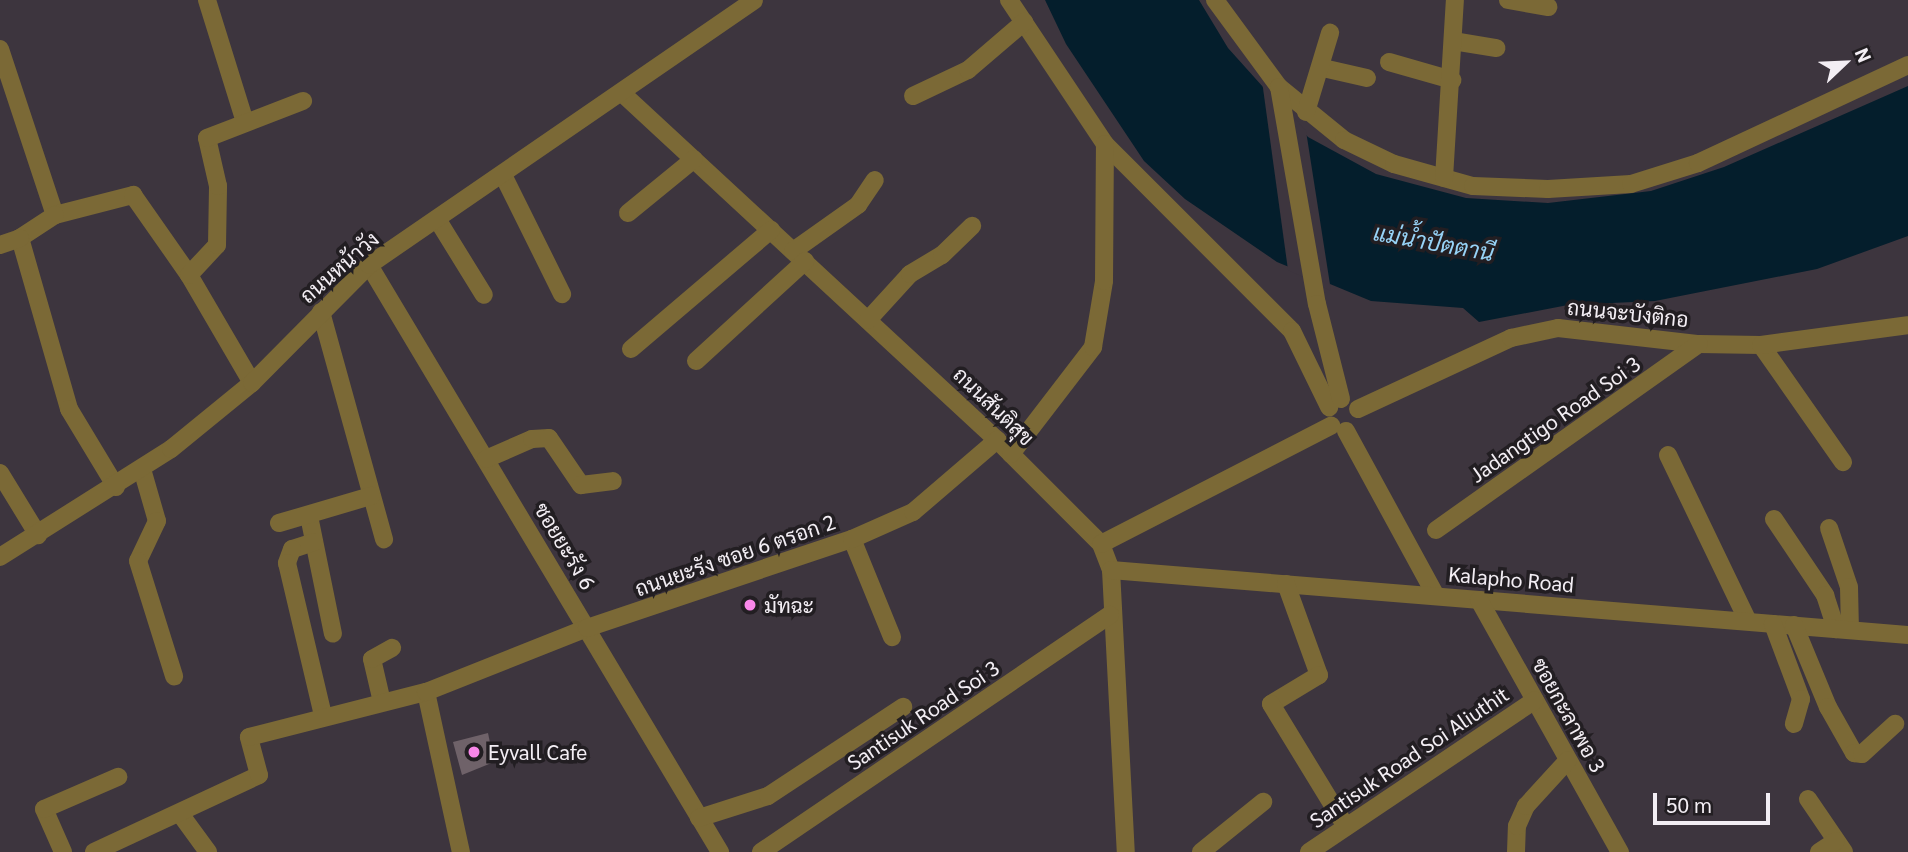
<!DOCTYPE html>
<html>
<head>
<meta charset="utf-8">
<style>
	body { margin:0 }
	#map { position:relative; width:1908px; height:852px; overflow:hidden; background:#3d353e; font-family:Georgia,Sarabun,serif }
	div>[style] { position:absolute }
	.water>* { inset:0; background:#041e2c }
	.pier>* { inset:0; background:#3d353e }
	.building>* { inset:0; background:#6f6269 }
	.minor>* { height:18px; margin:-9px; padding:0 9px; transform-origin:9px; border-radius:9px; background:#7b6936 }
	.dots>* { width:19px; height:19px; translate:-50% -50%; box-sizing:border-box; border:4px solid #221e22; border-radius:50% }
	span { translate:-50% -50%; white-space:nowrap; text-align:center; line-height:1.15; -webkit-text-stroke:7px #221e22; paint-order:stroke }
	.street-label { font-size:21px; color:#f3eef4 }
	.poi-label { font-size:21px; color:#f3eef4 }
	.left { translate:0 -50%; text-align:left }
	.water-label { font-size:23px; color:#97d3f7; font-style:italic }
	.north { position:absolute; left:1810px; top:28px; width:70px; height:70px; -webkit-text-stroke:5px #221e22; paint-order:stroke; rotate:67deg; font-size:19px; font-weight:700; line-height:28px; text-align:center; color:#f3eef4 }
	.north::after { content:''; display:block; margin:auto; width:24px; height:32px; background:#f3eef4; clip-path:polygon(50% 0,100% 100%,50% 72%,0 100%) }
	.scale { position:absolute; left:1653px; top:793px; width:117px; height:32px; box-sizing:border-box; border:4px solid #f3eef4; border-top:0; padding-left:9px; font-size:21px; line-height:24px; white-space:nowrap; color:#f3eef4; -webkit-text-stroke:5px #221e22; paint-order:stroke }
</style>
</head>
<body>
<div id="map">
	<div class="water">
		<div style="clip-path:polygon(1045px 0,1199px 0,1228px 48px,1308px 137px,1376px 174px,1466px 198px,1548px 203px,1651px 191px,1724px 167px,1908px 86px,1908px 236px,1817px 269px,1655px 301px,1568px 305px,1479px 322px,1463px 308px,1371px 301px,1277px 262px,1185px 199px,1144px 161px,1066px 44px)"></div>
	</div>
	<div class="pier">
		<div style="clip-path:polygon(1262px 81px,1306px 131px,1331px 291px,1288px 270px)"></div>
	</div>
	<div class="building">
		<div style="clip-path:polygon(488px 733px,494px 762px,462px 775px,453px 742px)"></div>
	</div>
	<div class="minor">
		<div style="left:207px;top:0;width:128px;rotate:72.7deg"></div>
		<div style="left:1009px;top:0;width:173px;rotate:56.3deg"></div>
		<div style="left:1105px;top:144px;width:264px;rotate:45deg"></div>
		<div style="left:1292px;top:331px;width:85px;rotate:64deg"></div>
		<div style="left:1215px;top:0;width:108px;rotate:53.7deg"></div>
		<div style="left:1279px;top:87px;width:84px;rotate:39.2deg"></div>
		<div style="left:1344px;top:140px;width:55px;rotate:25.6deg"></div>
		<div style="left:1394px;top:164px;width:82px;rotate:15.6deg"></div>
		<div style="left:1473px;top:186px;width:75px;rotate:2.3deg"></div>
		<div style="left:1548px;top:189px;width:83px;rotate:-3.4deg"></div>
		<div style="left:1631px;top:184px;width:70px;rotate:-17.4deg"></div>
		<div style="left:1698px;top:163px;width:232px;rotate:-25deg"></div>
		<div style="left:1508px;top:0;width:41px;rotate:9.9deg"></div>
		<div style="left:1453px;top:41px;width:44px;rotate:9.2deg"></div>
		<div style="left:0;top:49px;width:175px;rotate:71.7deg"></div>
		<div style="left:55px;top:215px;width:81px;rotate:-14.4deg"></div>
		<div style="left:133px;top:195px;width:98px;rotate:55deg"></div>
		<div style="left:189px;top:275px;width:125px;rotate:59.7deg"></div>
		<div style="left:1389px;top:62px;width:66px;rotate:15.9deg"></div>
		<div style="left:1323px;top:68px;width:45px;rotate:12.8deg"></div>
		<div style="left:1279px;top:87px;width:220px;rotate:80.1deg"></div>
		<div style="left:1317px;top:304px;width:98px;rotate:75.8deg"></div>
		<div style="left:623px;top:94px;width:510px;rotate:42.77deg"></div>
		<div style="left:997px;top:440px;width:147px;rotate:45deg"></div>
		<div style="left:1101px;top:544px;width:28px;rotate:69deg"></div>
		<div style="left:1111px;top:570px;width:282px;rotate:87deg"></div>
		<div style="left:913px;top:96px;width:61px;rotate:-25.3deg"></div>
		<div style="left:968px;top:70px;width:74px;rotate:-40.6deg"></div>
		<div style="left:1306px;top:112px;width:83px;rotate:-73.1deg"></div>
		<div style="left:503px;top:175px;width:133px;rotate:63.6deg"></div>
		<div style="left:1444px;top:178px;width:178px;rotate:-86.5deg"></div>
		<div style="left:628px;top:213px;width:85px;rotate:-39.3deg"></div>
		<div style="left:55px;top:215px;width:42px;rotate:146.7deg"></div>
		<div style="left:20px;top:238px;width:178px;rotate:74deg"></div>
		<div style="left:69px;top:409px;width:91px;rotate:58.9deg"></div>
		<div style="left:437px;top:219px;width:89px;rotate:58.3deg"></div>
		<div style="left:0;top:245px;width:21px;rotate:-19deg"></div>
		<div style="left:793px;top:251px;width:80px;rotate:-35.3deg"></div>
		<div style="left:858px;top:205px;width:30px;rotate:-56deg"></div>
		<div style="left:369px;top:265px;width:684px;rotate:59.12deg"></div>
		<div style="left:189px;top:275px;width:41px;rotate:-47deg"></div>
		<div style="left:217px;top:245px;width:59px;rotate:-89deg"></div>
		<div style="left:218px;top:186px;width:49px;rotate:-102.9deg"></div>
		<div style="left:207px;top:138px;width:103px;rotate:-21.1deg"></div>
		<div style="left:321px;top:312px;width:236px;rotate:74.5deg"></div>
		<div style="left:868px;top:320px;width:62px;rotate:-47.6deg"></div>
		<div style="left:910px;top:274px;width:37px;rotate:-31deg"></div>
		<div style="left:942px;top:255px;width:42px;rotate:-44deg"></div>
		<div style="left:1761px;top:345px;width:143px;rotate:55deg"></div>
		<div style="left:631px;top:349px;width:184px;rotate:-40.4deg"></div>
		<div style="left:696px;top:361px;width:148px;rotate:-42.5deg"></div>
		<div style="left:1358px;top:409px;width:169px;rotate:-24.9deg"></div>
		<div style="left:1511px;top:338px;width:48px;rotate:-12deg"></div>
		<div style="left:1558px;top:328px;width:142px;rotate:6.5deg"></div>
		<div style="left:1699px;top:344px;width:62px;rotate:0.9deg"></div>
		<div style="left:1761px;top:345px;width:148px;rotate:-7.7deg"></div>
		<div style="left:1346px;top:431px;width:188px;rotate:61.4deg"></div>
		<div style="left:1011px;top:454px;width:135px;rotate:-52.5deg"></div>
		<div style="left:1093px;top:347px;width:67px;rotate:-80.5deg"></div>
		<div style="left:1104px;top:281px;width:137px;rotate:-89.6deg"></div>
		<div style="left:1668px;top:455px;width:184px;rotate:64.3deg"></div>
		<div style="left:486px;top:459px;width:50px;rotate:-23.5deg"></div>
		<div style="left:532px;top:439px;width:17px;rotate:-3deg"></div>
		<div style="left:549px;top:438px;width:57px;rotate:55.8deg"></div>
		<div style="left:581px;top:485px;width:32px;rotate:-7deg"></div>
		<div style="left:142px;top:469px;width:54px;rotate:73.9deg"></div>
		<div style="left:157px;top:521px;width:44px;rotate:115.4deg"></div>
		<div style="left:138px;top:561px;width:121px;rotate:72.6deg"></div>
		<div style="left:0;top:473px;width:73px;rotate:58.5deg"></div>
		<div style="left:309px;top:516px;width:120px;rotate:78.5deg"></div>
		<div style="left:1774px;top:519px;width:92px;rotate:56.1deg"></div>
		<div style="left:1825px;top:595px;width:36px;rotate:72deg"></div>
		<div style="left:279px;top:523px;width:96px;rotate:-16.4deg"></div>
		<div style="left:1829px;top:528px;width:62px;rotate:71.3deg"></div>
		<div style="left:1849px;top:587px;width:43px;rotate:88.7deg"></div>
		<div style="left:1436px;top:530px;width:322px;rotate:-35.3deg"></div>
		<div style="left:852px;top:539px;width:106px;rotate:67.8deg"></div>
		<div style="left:314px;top:542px;width:23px;rotate:162deg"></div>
		<div style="left:292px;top:549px;width:15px;rotate:110deg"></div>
		<div style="left:287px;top:563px;width:156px;rotate:76.7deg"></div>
		<div style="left:1101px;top:544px;width:259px;rotate:-27.2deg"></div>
		<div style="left:0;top:557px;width:202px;rotate:-32.3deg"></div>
		<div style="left:171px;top:449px;width:104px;rotate:-39.2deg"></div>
		<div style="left:252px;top:383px;width:166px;rotate:-45.2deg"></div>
		<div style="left:369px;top:265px;width:467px;rotate:-34.5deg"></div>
		<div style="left:1111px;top:570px;width:800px;rotate:4.66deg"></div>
		<div style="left:1286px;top:584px;width:97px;rotate:70.1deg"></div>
		<div style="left:1319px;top:675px;width:56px;rotate:148.9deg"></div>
		<div style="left:1271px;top:704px;width:144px;rotate:58.6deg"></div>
		<div style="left:1479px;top:600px;width:289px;rotate:60.8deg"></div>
		<div style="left:1773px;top:624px;width:80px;rotate:69.5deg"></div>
		<div style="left:1801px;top:699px;width:26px;rotate:106deg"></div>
		<div style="left:1794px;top:625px;width:89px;rotate:67.5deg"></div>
		<div style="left:1828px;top:707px;width:53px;rotate:60.5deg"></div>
		<div style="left:1854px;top:753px;width:8px;rotate:7deg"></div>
		<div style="left:1862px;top:754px;width:45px;rotate:-42.3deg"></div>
		<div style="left:426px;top:692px;width:164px;rotate:77.7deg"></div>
		<div style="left:382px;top:702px;width:44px;rotate:-103.1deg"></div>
		<div style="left:372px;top:659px;width:23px;rotate:-29deg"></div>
		<div style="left:1808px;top:799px;width:64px;rotate:55.8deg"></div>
		<div style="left:181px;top:815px;width:46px;rotate:53.9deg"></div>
		<div style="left:699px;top:818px;width:72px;rotate:-17.7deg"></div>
		<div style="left:768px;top:796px;width:162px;rotate:-33.4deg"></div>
		<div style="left:63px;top:852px;width:47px;rotate:-113.8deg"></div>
		<div style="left:44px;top:809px;width:81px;rotate:-23.4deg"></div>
		<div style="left:94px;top:852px;width:182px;rotate:-25deg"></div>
		<div style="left:259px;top:775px;width:39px;rotate:-105deg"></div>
		<div style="left:249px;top:737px;width:183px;rotate:-14.3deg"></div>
		<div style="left:426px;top:692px;width:173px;rotate:-21.7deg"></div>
		<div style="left:587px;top:628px;width:280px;rotate:-18.6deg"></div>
		<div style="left:852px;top:539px;width:67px;rotate:-23.9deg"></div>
		<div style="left:913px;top:512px;width:111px;rotate:-40.6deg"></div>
		<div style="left:761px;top:852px;width:422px;rotate:-34.2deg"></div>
		<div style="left:1201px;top:852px;width:80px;rotate:-38.9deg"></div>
		<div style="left:1309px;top:852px;width:272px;rotate:-33.9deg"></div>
		<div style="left:1516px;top:852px;width:26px;rotate:-88deg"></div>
		<div style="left:1517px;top:826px;width:22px;rotate:-66deg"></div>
		<div style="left:1526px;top:806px;width:62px;rotate:-47.6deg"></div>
		<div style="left:1819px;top:852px;width:20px;rotate:-33deg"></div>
	</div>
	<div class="dots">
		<div style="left:750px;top:605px;background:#f987e9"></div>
		<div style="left:474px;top:752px;background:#f987e9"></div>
	</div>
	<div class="street-label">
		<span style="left:339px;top:267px;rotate:-41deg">ถนนหน้าวัง</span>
		<span style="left:1628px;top:313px;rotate:6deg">ถนนจะบังติกอ</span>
		<span style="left:994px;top:406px;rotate:44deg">ถนนสันติสุข</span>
		<span style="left:1555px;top:419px;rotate:-35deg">Jadangtigo Road Soi 3</span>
		<span style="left:565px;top:546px;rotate:59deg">ซอยยะรัง 6</span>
		<span style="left:735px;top:555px;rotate:-19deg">ถนนยะรัง ซอย 6 ตรอก 2</span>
		<span style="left:1511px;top:579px;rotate:5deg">Kalapho Road</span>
		<span style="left:923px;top:715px;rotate:-34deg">Santisuk Road Soi 3</span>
		<span style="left:1569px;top:715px;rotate:61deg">ซอยกะลาพอ 3</span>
		<span style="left:1409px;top:757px;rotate:-34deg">Santisuk Road Soi Aliuthit</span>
	</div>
	<div class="poi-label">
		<span class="left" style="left:764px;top:605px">มัทฉะ</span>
		<span class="left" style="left:488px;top:752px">Eyvall Cafe</span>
	</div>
	<div class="water-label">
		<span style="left:1434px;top:241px;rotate:10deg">แม่น้ำปัตตานี</span>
	</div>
	<div class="north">N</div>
	<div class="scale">50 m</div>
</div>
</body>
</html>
